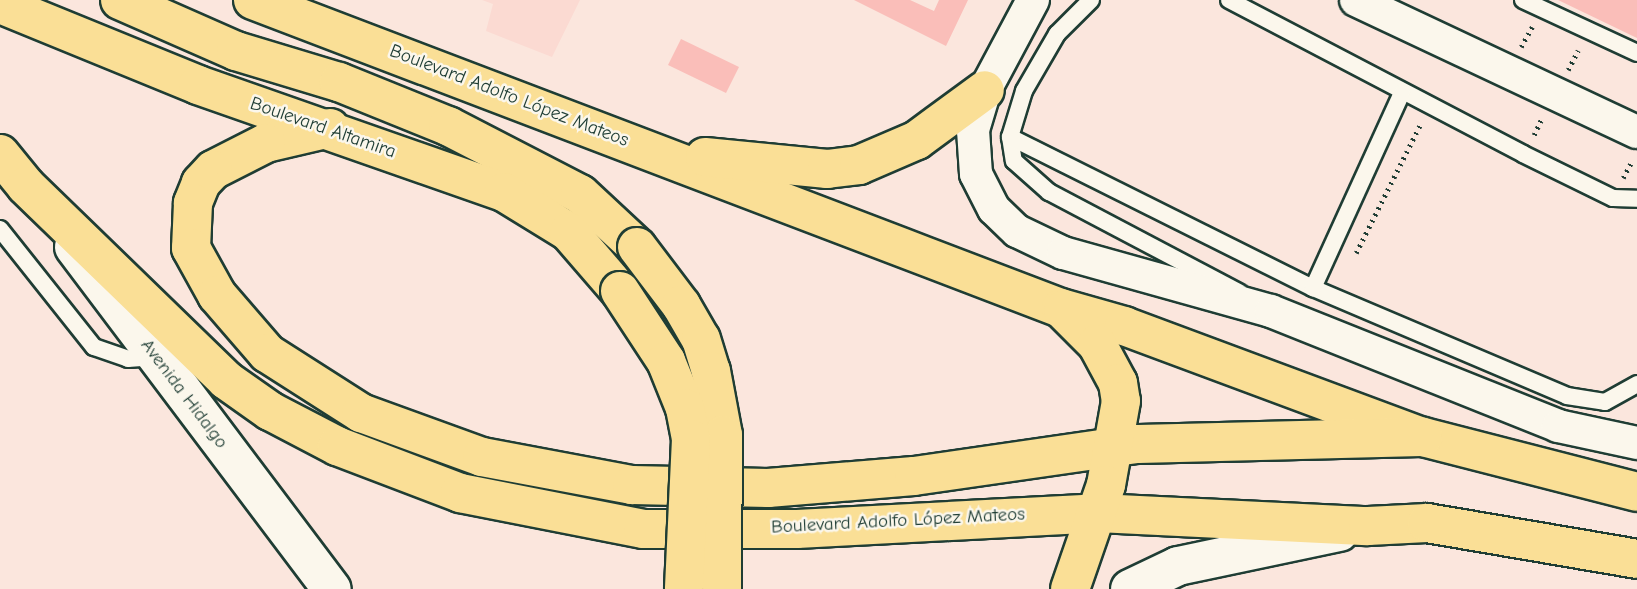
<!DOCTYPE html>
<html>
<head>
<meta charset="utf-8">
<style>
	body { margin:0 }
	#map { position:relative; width:1637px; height:589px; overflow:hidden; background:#fbe6dd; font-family:"Comic Neue",sans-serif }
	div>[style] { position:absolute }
	.built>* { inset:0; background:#fbdad2 }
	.building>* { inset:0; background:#fabeb9 }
	.path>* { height:4.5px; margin-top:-2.25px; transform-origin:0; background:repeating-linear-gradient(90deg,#1f3d34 0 2px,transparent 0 7px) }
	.roads { filter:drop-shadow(2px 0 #1f3d34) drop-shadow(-2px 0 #1f3d34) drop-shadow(0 2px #1f3d34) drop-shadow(0 -2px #1f3d34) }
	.lane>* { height:16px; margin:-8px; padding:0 8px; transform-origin:8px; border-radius:8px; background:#fbf7ec }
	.street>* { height:32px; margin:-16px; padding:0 16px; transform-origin:16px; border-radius:16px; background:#fbf7ec }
	.secondary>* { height:38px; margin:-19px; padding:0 19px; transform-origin:19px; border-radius:19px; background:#fbf7ec }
	.primary>* { height:38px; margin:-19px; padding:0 19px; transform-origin:19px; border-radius:19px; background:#fadf96 }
	.bridges { filter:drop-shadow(2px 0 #1f3d34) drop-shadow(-2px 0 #1f3d34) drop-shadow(0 2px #1f3d34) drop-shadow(0 -2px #1f3d34) }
	.primary-bridge>* { height:38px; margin:-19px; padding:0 19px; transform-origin:19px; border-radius:19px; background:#fadf96 }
	span { translate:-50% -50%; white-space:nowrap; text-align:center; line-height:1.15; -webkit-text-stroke:5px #fbf7ec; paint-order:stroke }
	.street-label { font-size:19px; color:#1f3d34 }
</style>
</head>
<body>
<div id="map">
	<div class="built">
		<div style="clip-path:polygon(482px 0,580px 0,552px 57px,486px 31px,493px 4px)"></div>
	</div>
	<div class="building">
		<div style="clip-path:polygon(854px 0,910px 0,934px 11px,939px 0,968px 0,946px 46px)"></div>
		<div style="clip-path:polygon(1558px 0,1637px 0,1637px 38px)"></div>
		<div style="clip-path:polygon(681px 39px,739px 67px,726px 93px,668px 65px)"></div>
	</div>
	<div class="path">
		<div style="left:1521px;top:47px;width:23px;rotate:-61deg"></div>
		<div style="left:1568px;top:70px;width:22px;rotate:-63deg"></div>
		<div style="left:1534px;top:135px;width:19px;rotate:-65deg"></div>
		<div style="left:1623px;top:178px;width:19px;rotate:-62deg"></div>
		<div style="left:1356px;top:253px;width:145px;rotate:-63.4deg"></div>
	</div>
	<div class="roads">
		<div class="lane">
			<div style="left:1091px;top:0;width:48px;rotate:135deg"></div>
			<div style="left:1057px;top:34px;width:66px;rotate:120.1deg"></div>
			<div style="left:1024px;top:91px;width:48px;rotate:106.9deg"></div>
			<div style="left:1010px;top:137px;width:24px;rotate:81deg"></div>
			<div style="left:1014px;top:161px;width:47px;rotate:41.5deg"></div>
			<div style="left:1049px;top:192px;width:215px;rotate:27.8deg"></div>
			<div style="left:1229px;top:0;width:332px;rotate:27.6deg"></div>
			<div style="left:1523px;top:154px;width:100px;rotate:26.1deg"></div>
			<div style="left:1613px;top:198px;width:24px;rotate:2deg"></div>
			<div style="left:1523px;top:0;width:126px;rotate:24.9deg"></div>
			<div style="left:1010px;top:137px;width:339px;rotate:26.5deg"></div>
			<div style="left:1313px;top:288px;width:276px;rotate:23deg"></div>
			<div style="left:1567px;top:396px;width:38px;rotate:9deg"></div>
			<div style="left:1605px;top:402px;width:37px;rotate:-29deg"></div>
			<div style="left:0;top:229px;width:151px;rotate:51.5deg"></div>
			<div style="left:94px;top:347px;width:36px;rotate:19deg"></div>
			<div style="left:128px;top:359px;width:27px;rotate:-4deg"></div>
			<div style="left:1313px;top:288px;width:214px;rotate:-65.5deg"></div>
		</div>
		<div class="street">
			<div style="left:1033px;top:0;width:102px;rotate:118.1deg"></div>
			<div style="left:985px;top:90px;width:42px;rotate:106.7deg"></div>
			<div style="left:973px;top:130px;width:44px;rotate:86.1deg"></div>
			<div style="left:976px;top:174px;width:39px;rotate:63deg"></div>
			<div style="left:994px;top:209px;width:32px;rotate:44deg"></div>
			<div style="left:1017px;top:231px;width:51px;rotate:25.6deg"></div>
			<div style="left:1063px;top:253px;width:216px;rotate:15.6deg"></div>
			<div style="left:1271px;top:311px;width:309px;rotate:21.8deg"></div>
			<div style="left:1558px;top:426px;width:81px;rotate:12.1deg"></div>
			<div style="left:1356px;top:0;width:310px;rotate:25.2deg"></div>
		</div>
		<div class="secondary">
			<div style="left:74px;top:247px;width:428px;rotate:53deg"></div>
			<div style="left:1130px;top:589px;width:53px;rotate:-25.6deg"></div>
			<div style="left:1178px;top:566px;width:165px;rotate:-11.9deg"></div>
		</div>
		<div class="primary">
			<div style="left:120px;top:0;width:127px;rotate:23.7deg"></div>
			<div style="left:236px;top:51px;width:108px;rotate:16.8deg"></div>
			<div style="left:339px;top:82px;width:118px;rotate:22deg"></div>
			<div style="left:448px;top:126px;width:148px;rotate:27.3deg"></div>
			<div style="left:580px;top:194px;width:78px;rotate:42.9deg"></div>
			<div style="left:253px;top:0;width:865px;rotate:20.87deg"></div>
			<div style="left:1061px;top:308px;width:66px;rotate:15.9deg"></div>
			<div style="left:1124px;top:326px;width:319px;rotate:20.4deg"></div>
			<div style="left:1423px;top:437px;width:221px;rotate:14.4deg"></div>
			<div style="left:0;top:4px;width:214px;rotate:22.2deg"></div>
			<div style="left:198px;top:85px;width:324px;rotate:19.3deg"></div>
			<div style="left:504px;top:192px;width:76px;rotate:31.6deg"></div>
			<div style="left:569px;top:232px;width:78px;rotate:49.2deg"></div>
			<div style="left:330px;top:128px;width:66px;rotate:166.8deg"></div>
			<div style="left:266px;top:143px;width:59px;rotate:153deg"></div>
			<div style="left:213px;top:170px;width:18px;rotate:133deg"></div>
			<div style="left:201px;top:183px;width:22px;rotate:112deg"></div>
			<div style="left:193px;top:203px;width:45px;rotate:92.5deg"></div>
			<div style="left:191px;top:248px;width:54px;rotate:61deg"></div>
			<div style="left:217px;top:295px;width:77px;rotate:49.2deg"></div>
			<div style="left:267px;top:353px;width:112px;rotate:32.6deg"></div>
			<div style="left:361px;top:413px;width:129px;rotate:20deg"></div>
			<div style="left:482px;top:457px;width:153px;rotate:10.6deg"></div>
			<div style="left:632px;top:485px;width:136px;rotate:1.3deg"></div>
			<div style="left:768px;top:488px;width:146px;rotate:-4.7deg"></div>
			<div style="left:914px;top:476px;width:225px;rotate:-8.2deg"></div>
			<div style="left:1137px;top:444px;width:286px;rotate:-1.4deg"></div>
			<div style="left:0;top:154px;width:41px;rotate:50.9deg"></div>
			<div style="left:26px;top:186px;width:279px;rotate:44.1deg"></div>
			<div style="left:226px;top:380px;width:54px;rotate:35.2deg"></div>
			<div style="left:270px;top:411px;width:76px;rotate:27.6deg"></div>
			<div style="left:337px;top:446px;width:132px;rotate:20.9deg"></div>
			<div style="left:460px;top:493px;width:187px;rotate:11.1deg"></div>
			<div style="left:643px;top:529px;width:154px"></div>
			<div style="left:797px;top:529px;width:301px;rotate:-3deg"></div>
			<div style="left:1098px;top:513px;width:270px;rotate:2.8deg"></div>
			<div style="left:1368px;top:526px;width:59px;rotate:-2.9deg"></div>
			<div style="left:1427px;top:523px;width:213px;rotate:9.7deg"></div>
			<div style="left:705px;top:157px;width:123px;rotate:5.6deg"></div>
			<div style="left:827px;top:169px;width:32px;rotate:-7deg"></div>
			<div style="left:859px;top:165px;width:63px;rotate:-23.3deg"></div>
			<div style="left:917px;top:140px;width:84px;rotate:-36.3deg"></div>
			<div style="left:1063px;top:310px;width:48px;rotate:45deg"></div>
			<div style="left:1097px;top:344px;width:44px;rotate:61.7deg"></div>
			<div style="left:1118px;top:383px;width:18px;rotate:81deg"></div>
			<div style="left:1121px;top:401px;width:85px;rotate:100.1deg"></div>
			<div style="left:1106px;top:485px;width:110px;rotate:109.1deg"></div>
		</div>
	</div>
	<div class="bridges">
		<div class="primary-bridge">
			<div style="left:637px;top:247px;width:73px;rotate:52.8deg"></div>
			<div style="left:681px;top:305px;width:39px;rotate:60deg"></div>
			<div style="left:701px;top:339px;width:34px;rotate:73deg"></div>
			<div style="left:711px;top:371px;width:65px;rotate:79.4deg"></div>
			<div style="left:723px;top:435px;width:154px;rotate:90.4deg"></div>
			<div style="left:620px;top:291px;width:84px;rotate:56.7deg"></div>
			<div style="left:666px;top:361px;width:51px;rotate:68deg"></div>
			<div style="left:685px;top:408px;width:32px;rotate:79deg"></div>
			<div style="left:691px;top:439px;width:150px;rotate:92.7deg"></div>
		</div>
	</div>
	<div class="street-label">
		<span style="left:509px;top:96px;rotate:21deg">Boulevard Adolfo López Mateos</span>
		<span style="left:323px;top:128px;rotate:19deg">Boulevard Altamira</span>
		<span style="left:184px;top:394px;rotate:53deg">Avenida Hidalgo</span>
		<span style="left:898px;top:521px;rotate:-3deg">Boulevard Adolfo López Mateos</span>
	</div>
</div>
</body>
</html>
